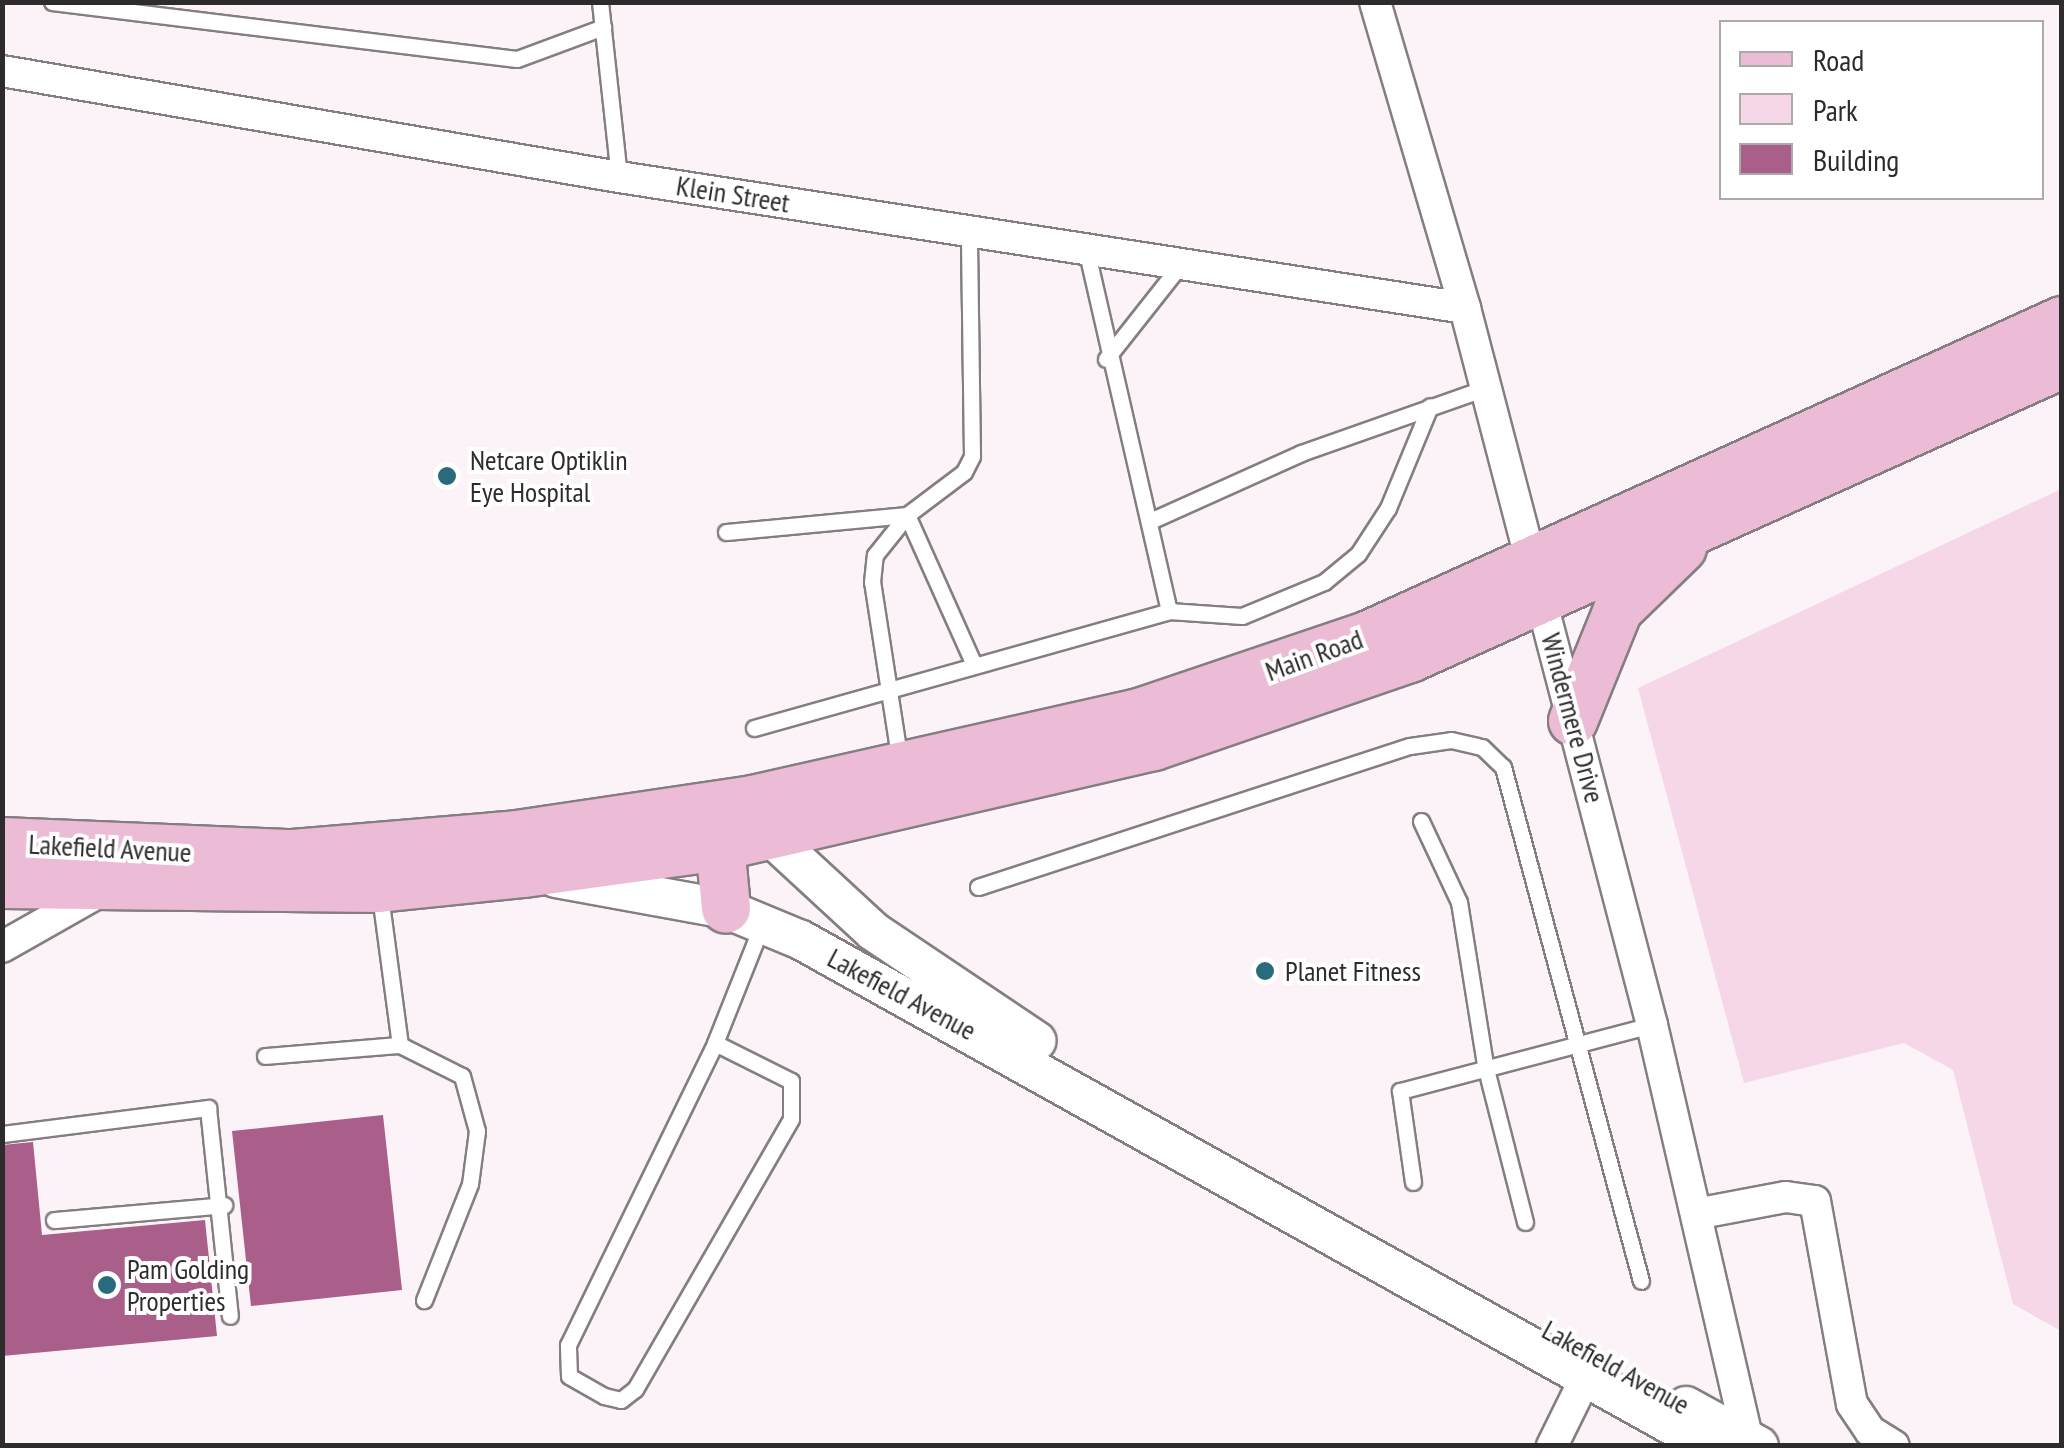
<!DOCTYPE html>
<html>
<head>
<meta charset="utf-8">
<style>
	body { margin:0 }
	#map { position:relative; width:2064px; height:1448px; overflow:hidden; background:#fbf3f7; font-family:"PT Sans Narrow",sans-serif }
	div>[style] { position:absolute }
	.green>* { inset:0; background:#f6d7e7 }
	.building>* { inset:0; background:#aa5e8a }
	.roads { filter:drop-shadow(2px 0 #857e81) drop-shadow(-2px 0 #857e81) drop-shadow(0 2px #857e81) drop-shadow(0 -2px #857e81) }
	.service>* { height:15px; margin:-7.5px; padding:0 7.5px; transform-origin:7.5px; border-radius:7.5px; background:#fff }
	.minor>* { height:30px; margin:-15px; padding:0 15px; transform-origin:15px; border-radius:15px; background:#fff }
	.tertiary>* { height:38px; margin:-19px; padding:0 19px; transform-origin:19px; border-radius:19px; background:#fff }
	.primary>* { height:48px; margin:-24px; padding:0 24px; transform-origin:24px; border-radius:24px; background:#ecbcd7 }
	.dots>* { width:28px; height:28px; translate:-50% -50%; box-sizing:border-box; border:5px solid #fff; border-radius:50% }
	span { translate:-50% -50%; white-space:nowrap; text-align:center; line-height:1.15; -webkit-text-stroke:8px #fff; paint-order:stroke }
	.street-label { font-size:28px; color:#2e2b2c }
	.poi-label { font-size:28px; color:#2e2b2c }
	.left { translate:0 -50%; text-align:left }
	.frame { position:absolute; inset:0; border:5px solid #2e2b2c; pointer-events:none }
	.legend { position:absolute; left:1719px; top:20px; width:325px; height:180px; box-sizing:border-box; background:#fff; border:2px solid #abaaab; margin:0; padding:12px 18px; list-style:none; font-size:30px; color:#2e2b2c }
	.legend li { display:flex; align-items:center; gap:20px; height:50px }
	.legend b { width:50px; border:2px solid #abaaab }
</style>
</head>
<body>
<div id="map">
	<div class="green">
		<div style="clip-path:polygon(2061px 489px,2061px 1331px,2013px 1304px,1953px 1070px,1904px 1043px,1744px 1083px,1638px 688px)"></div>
	</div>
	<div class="building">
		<div style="clip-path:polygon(383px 1115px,402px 1290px,251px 1306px,232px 1131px)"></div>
		<div style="clip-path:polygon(33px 1142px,42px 1235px,205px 1220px,217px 1336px,2px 1356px,2px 1145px)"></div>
	</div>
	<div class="roads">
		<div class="service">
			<div style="left:52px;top:2px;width:468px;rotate:7deg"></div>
			<div style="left:517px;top:59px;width:92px;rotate:-20.4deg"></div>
			<div style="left:600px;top:2px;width:176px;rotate:83.8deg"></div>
			<div style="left:1106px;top:359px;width:121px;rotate:-51.7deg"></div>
			<div style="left:1150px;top:521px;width:166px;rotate:-24.2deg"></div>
			<div style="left:1301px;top:453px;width:196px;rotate:-19.4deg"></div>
			<div style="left:726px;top:532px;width:182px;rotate:-5.4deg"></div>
			<div style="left:907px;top:515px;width:164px;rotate:65.9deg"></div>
			<div style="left:1169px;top:611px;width:73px;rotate:3.9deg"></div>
			<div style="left:1242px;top:616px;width:89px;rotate:-22.5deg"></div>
			<div style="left:1324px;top:582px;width:44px;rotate:-39.5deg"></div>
			<div style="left:1358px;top:554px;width:55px;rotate:-56.9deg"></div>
			<div style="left:1388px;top:508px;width:110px;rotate:-67.6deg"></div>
			<div style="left:754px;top:728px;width:431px;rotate:-15.7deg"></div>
			<div style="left:1169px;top:611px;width:371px;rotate:-102.9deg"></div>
			<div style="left:900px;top:762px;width:182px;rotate:-98.8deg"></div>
			<div style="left:872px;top:582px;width:27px;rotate:-84deg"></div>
			<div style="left:875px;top:555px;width:51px;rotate:-51.3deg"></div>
			<div style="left:907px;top:515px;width:71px;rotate:-37deg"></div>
			<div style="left:964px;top:472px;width:18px;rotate:-63deg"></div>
			<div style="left:972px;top:456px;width:225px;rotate:-90.8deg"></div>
			<div style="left:1421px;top:821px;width:89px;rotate:64.9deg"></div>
			<div style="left:1459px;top:902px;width:165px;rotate:80.9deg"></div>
			<div style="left:1485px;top:1065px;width:162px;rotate:75.7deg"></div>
			<div style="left:978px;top:887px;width:454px;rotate:-18.1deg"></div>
			<div style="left:1410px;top:746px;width:41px;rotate:-8.3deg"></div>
			<div style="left:1451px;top:740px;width:32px;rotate:13deg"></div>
			<div style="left:1482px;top:747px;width:29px;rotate:44deg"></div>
			<div style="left:1503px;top:767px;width:532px;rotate:74.97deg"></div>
			<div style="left:715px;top:1043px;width:85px;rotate:26.6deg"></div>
			<div style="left:791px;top:1081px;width:38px;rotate:90deg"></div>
			<div style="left:791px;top:1119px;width:312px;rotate:120deg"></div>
			<div style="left:635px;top:1389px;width:18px;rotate:142deg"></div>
			<div style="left:621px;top:1400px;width:17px;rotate:-167deg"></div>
			<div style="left:604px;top:1396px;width:40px;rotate:-150.3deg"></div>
			<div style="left:569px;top:1376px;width:31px;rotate:-92deg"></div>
			<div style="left:568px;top:1345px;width:336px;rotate:-64deg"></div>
			<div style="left:715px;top:1043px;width:127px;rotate:-68.3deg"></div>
			<div style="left:400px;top:1045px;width:69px;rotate:26.6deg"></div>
			<div style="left:462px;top:1076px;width:57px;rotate:74.7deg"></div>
			<div style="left:477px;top:1131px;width:53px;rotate:97.5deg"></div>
			<div style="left:470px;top:1184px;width:125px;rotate:111.6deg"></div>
			<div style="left:265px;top:1056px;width:135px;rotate:-4.7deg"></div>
			<div style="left:400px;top:1045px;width:150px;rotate:-97.6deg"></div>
			<div style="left:2px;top:1134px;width:208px;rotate:-7.2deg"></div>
			<div style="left:208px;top:1108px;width:209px;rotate:84deg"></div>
			<div style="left:1413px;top:1182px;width:92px;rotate:-98.1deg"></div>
			<div style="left:1400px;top:1091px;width:260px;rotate:-14.7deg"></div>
			<div style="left:54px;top:1220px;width:171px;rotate:-5deg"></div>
		</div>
		<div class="minor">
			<div style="left:1375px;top:2px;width:319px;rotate:73.6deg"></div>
			<div style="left:1465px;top:308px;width:741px;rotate:75.38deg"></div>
			<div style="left:1652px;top:1025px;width:432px;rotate:77deg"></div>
			<div style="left:2px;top:71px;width:626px;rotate:9.75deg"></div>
			<div style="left:619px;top:177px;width:856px;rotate:8.8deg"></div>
			<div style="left:2px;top:947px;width:122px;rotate:-29.5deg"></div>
			<div style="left:1701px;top:1213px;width:86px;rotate:-10.7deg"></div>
			<div style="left:1786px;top:1197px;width:29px;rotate:8deg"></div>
			<div style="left:1815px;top:1201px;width:206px;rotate:79.7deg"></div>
			<div style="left:1852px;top:1404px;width:32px;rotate:56deg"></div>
			<div style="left:1870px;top:1431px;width:28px;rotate:32deg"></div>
			<div style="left:1552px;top:1446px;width:77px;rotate:-63.8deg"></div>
		</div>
		<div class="tertiary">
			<div style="left:760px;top:816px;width:21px;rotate:65deg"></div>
			<div style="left:769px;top:835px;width:142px;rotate:42.7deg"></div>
			<div style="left:873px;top:931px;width:197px;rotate:33.9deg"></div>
			<div style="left:556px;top:878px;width:173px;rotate:10.3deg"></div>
			<div style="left:726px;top:909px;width:81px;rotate:22.5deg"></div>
			<div style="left:801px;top:940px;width:1039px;rotate:29.13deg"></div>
			<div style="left:1686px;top:1406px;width:83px;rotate:28.7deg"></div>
		</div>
		<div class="primary">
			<div style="left:1573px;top:721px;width:120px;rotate:-67.9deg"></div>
			<div style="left:1618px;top:610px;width:89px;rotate:-44.1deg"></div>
			<div style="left:717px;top:813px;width:96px;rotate:84.6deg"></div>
			<div style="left:2px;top:842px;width:291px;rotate:2.4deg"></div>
			<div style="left:293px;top:854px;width:225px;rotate:-4.8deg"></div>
			<div style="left:517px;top:835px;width:239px;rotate:-8.4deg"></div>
			<div style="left:753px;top:800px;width:396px;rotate:-12.7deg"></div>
			<div style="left:1139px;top:713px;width:243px;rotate:-18.7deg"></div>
			<div style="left:1369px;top:635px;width:761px;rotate:-24.38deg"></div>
			<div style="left:2px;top:884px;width:377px;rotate:0.6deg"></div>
			<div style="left:379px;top:888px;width:146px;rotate:-5.9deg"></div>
			<div style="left:524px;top:873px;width:199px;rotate:-7.8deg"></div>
			<div style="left:721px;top:846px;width:444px;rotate:-13deg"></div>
			<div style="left:1154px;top:746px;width:271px;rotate:-19deg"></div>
			<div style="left:1410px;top:658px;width:715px;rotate:-24.27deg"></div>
		</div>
	</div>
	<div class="dots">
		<div style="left:447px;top:476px;background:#286b7d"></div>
		<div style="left:1265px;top:971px;background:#286b7d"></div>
		<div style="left:107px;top:1285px;background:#286b7d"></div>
	</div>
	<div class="street-label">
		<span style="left:733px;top:194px;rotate:9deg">Klein Street</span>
		<span style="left:1314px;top:655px;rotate:-20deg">Main Road</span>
		<span style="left:1573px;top:718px;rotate:75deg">Windermere Drive</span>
		<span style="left:110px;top:848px;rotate:3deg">Lakefield Avenue</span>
		<span style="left:902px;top:994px;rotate:28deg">Lakefield Avenue</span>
		<span style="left:1616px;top:1367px;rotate:29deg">Lakefield Avenue</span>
	</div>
	<div class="poi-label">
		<span class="left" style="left:470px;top:476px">Netcare Optiklin<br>Eye Hospital</span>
		<span class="left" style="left:1285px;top:971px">Planet Fitness</span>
		<span class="left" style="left:127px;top:1285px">Pam Golding<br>Properties</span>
	</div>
	<div class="frame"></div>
	<ul class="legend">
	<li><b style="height:12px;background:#ecbcd7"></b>Road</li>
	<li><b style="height:28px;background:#f6d7e7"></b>Park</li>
	<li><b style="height:28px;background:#aa5e8a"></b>Building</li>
	</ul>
</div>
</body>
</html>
